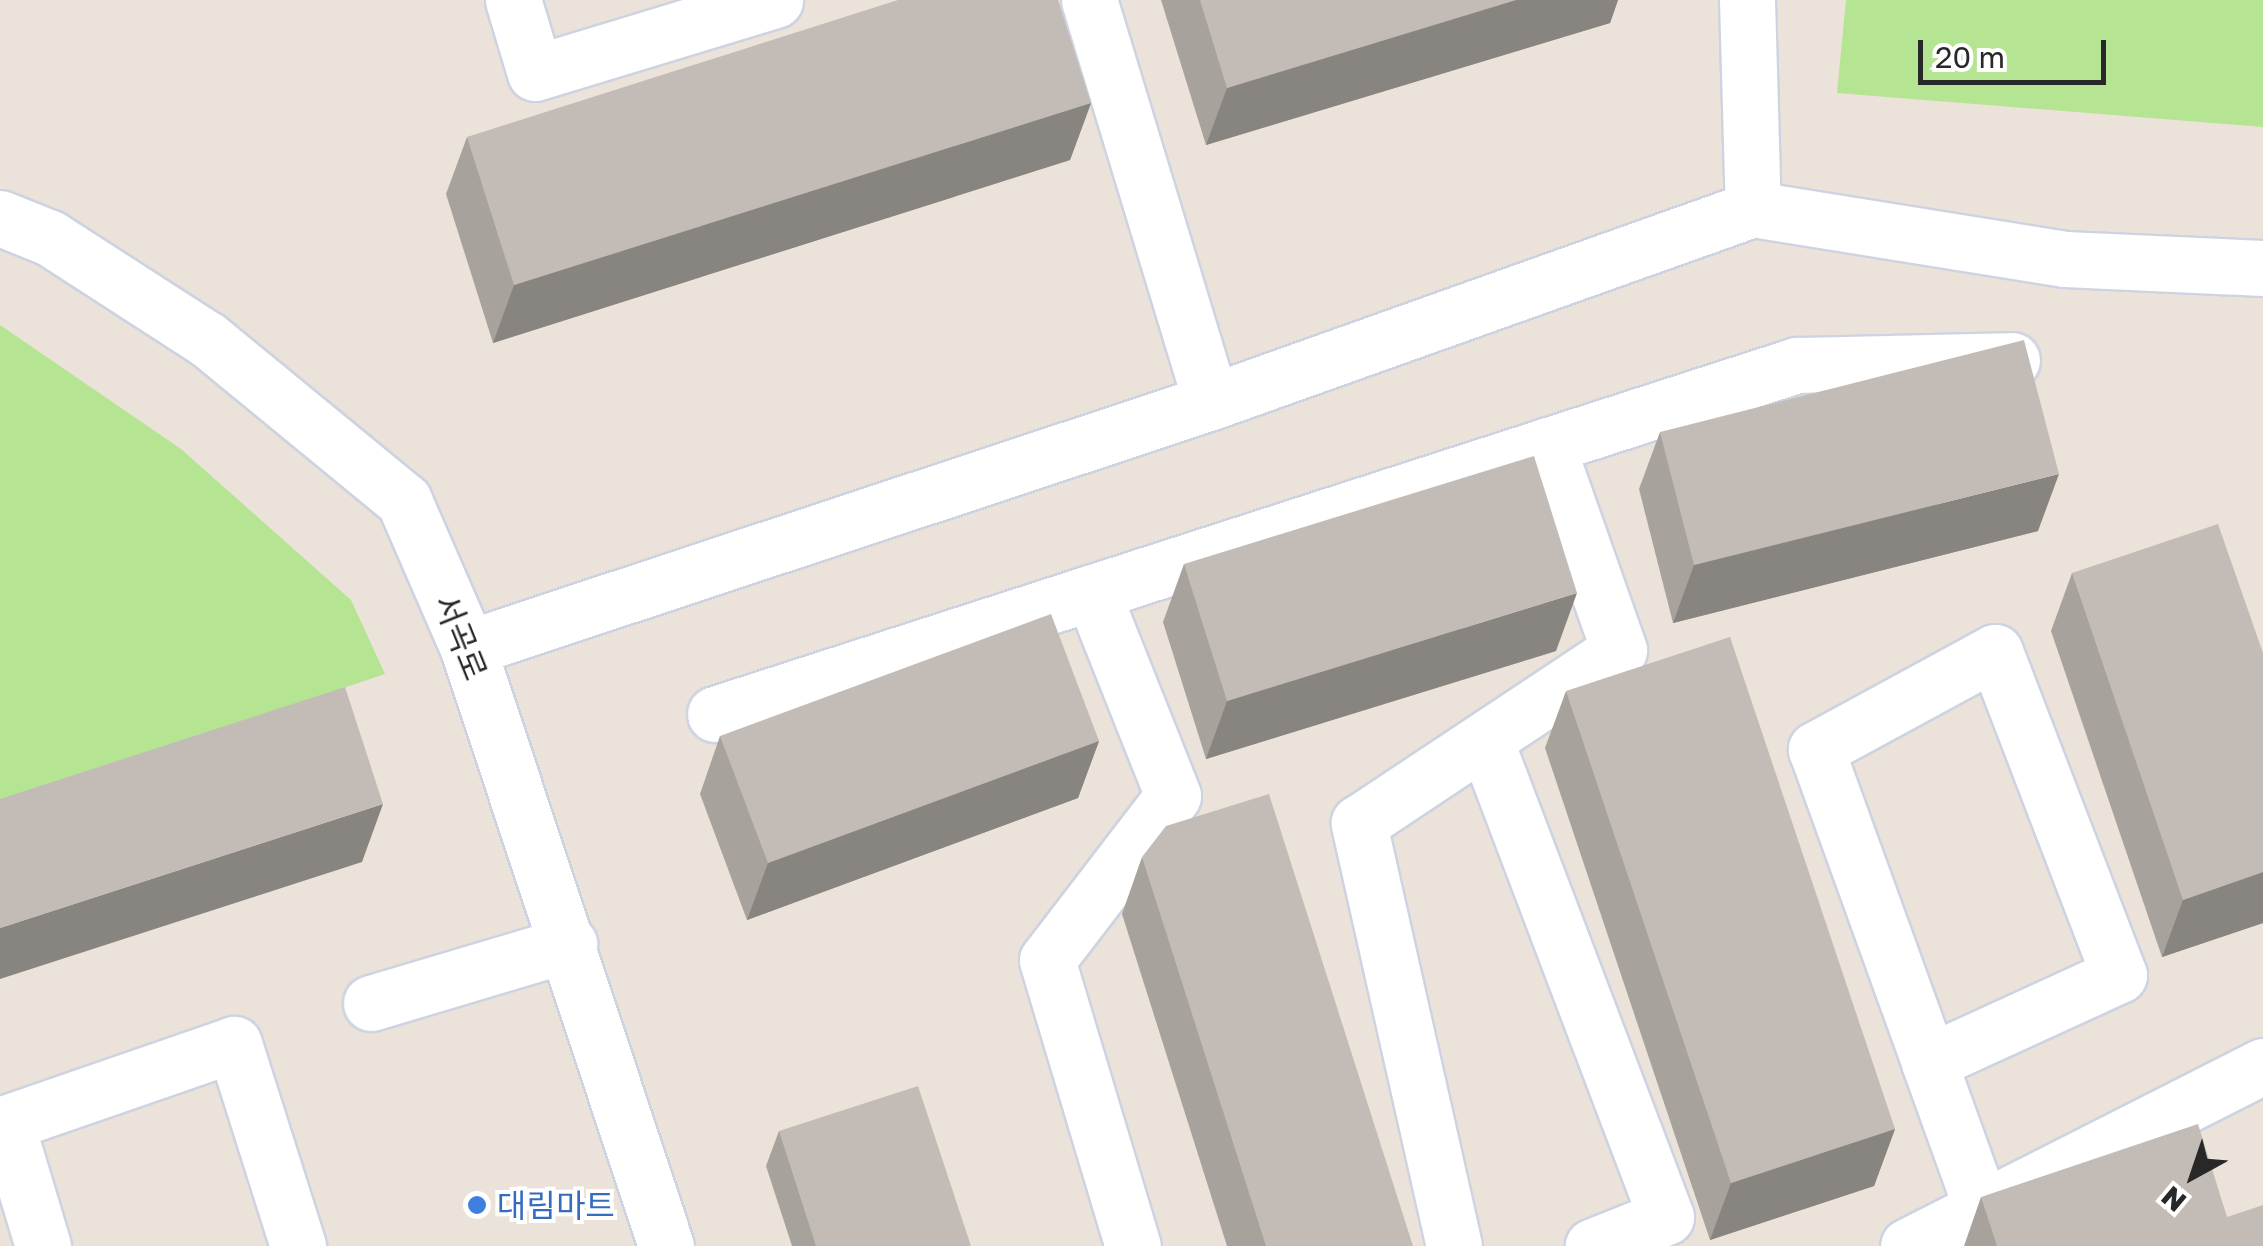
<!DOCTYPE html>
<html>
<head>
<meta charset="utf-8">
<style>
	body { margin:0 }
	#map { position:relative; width:2263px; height:1246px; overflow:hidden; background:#ebe2d9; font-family:"Golos Text","Noto Sans KR",sans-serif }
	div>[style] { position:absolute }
	.green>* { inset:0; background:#b5e592 }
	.roads { filter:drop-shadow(2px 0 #ced3e2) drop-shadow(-2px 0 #ced3e2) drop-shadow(0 2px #ced3e2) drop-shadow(0 -2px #ced3e2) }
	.minor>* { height:55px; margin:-27.5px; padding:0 27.5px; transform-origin:27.5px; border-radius:27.5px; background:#fff }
	.wall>* { inset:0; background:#a8a29d }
	.shaded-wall>* { inset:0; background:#88847f }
	.building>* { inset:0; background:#c3bcb6 }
	.dots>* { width:28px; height:28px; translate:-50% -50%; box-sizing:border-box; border:5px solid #fff; border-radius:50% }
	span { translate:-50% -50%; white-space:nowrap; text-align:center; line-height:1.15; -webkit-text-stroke:8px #fff; paint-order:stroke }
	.street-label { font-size:32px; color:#282828 }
	.shop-label { font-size:32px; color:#366cbe }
	.left { translate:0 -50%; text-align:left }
	.north { position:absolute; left:2143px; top:1126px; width:100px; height:100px; -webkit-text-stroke:8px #fff; paint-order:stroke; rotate:220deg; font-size:28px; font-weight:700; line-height:40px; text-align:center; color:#282828 }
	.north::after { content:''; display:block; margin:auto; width:35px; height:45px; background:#282828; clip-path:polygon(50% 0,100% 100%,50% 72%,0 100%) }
	.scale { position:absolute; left:1918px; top:40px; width:188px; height:45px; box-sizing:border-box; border:5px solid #282828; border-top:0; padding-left:12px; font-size:30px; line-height:35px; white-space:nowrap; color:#282828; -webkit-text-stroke:8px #fff; paint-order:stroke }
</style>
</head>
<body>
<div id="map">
	<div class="green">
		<div style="clip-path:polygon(1846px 0,2263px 0,2263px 127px,1837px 93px)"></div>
		<div style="clip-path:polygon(0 325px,181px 449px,351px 600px,385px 674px,0 803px)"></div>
	</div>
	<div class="roads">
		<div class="minor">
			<div style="left:513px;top:0;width:76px;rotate:73.2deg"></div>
			<div style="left:535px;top:73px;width:251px;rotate:-16.9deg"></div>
			<div style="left:1089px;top:0;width:420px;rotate:73.1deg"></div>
			<div style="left:1747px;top:0;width:209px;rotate:88.4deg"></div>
			<div style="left:0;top:218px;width:54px;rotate:21.8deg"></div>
			<div style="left:50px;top:238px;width:187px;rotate:32.8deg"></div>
			<div style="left:207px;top:339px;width:255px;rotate:39.4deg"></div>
			<div style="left:404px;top:501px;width:160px;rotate:66.5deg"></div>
			<div style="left:468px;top:648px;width:630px;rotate:71.68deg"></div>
			<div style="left:1092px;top:592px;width:219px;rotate:68.3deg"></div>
			<div style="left:1173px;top:796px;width:207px;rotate:127.5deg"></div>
			<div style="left:1047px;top:960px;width:299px;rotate:73.3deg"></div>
			<div style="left:468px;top:648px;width:783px;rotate:-18.32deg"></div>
			<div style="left:1211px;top:402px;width:575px;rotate:-19.6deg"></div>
			<div style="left:1753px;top:209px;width:316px;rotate:9.1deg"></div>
			<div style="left:2065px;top:259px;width:198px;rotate:2.6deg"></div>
			<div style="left:715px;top:714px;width:1137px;rotate:-17.88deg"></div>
			<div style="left:1797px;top:365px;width:215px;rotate:-1.3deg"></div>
			<div style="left:1485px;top:740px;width:510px;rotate:69.22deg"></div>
			<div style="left:1666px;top:1217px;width:79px;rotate:158.3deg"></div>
			<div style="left:371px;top:1003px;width:207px;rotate:-16.6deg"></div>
			<div style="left:1929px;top:1062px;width:209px;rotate:-24.6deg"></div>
			<div style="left:2119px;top:975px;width:346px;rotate:-111deg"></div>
			<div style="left:1995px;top:652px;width:204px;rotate:151.5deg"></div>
			<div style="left:1816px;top:749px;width:333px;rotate:70.1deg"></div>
			<div style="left:1929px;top:1062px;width:156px;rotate:70.2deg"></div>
			<div style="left:43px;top:1246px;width:128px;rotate:-106.7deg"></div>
			<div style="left:6px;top:1123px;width:241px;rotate:-19.1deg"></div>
			<div style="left:234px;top:1044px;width:212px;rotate:72.4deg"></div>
			<div style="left:1454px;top:1246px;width:434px;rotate:-102.7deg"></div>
			<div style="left:1359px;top:823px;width:312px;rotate:-33.6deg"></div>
			<div style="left:1619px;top:650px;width:217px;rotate:-109.4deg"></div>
			<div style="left:1908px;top:1246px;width:398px;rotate:-26.9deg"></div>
		</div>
	</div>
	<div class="wall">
		<div style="clip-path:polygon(1161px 0,1618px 0,1610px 23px,1206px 145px)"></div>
		<div style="clip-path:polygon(1091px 103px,1070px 160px,493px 343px,446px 194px,467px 137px)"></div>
		<div style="clip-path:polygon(1660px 432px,2038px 531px,1673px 623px,1639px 489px)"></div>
		<div style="clip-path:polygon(1184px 564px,1556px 651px,1206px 759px,1163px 622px)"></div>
		<div style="clip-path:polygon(2072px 573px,2263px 653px,2263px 923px,2162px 957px,2051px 631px)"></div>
		<div style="clip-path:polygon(1566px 691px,1895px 1129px,1874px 1186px,1710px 1240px,1545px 748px)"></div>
		<div style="clip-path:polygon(720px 736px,1099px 741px,1078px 798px,747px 920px,700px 794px)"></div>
		<div style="clip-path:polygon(1142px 857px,1413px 1246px,1227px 1246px,1122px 914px)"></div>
		<div style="clip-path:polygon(779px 1131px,971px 1246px,792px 1246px,766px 1166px)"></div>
		<div style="clip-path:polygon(1981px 1197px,2227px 1217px,2263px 1246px,1964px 1246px)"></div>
	</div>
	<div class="shaded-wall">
		<div style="clip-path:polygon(1516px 0,1618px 0,1610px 23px,1206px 145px,1227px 88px)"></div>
		<div style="clip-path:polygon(1091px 103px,1070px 160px,493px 343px,514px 285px)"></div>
		<div style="clip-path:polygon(2059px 474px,2038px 531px,1673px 623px,1694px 565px)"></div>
		<div style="clip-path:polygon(1577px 593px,1556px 651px,1206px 759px,1227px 701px)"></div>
		<div style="clip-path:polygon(1099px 741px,1078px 798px,747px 920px,768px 863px)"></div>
		<div style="clip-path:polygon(383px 804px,362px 862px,0 979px,0 928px)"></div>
		<div style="clip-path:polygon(2263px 872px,2263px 923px,2162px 957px,2183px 900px)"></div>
		<div style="clip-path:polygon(1895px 1129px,1874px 1186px,1710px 1240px,1731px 1183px)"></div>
	</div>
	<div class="building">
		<div style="clip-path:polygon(898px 0,1058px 0,1091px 103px,514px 285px,467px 137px)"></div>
		<div style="clip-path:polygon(1200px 0,1516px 0,1227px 88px)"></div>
		<div style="clip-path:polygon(2024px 340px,2059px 474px,1694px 565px,1660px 432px)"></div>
		<div style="clip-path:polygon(1534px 456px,1577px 593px,1227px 701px,1184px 564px)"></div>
		<div style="clip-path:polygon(2218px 524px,2263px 653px,2263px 872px,2183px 900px,2072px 573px)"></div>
		<div style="clip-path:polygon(1051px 614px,1099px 741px,768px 863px,720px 736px)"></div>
		<div style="clip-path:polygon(1730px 637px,1895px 1129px,1731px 1183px,1566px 691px)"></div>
		<div style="clip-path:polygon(345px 687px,383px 804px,0 928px,0 799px)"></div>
		<div style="clip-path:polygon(1269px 794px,1413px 1246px,1266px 1246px,1142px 857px,1166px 826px)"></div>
		<div style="clip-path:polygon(918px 1086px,971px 1246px,816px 1246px,779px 1131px)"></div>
		<div style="clip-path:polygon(2198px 1124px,2227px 1217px,2263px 1205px,2263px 1246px,1997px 1246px,1981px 1197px)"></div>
	</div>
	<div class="dots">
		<div style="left:477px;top:1205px;background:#3f7fe0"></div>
	</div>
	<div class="street-label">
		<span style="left:461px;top:637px;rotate:68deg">서곡로</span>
	</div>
	<div class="shop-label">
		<span class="left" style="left:497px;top:1205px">대림마트</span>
	</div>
	<div class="north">N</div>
	<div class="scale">20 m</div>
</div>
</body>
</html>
